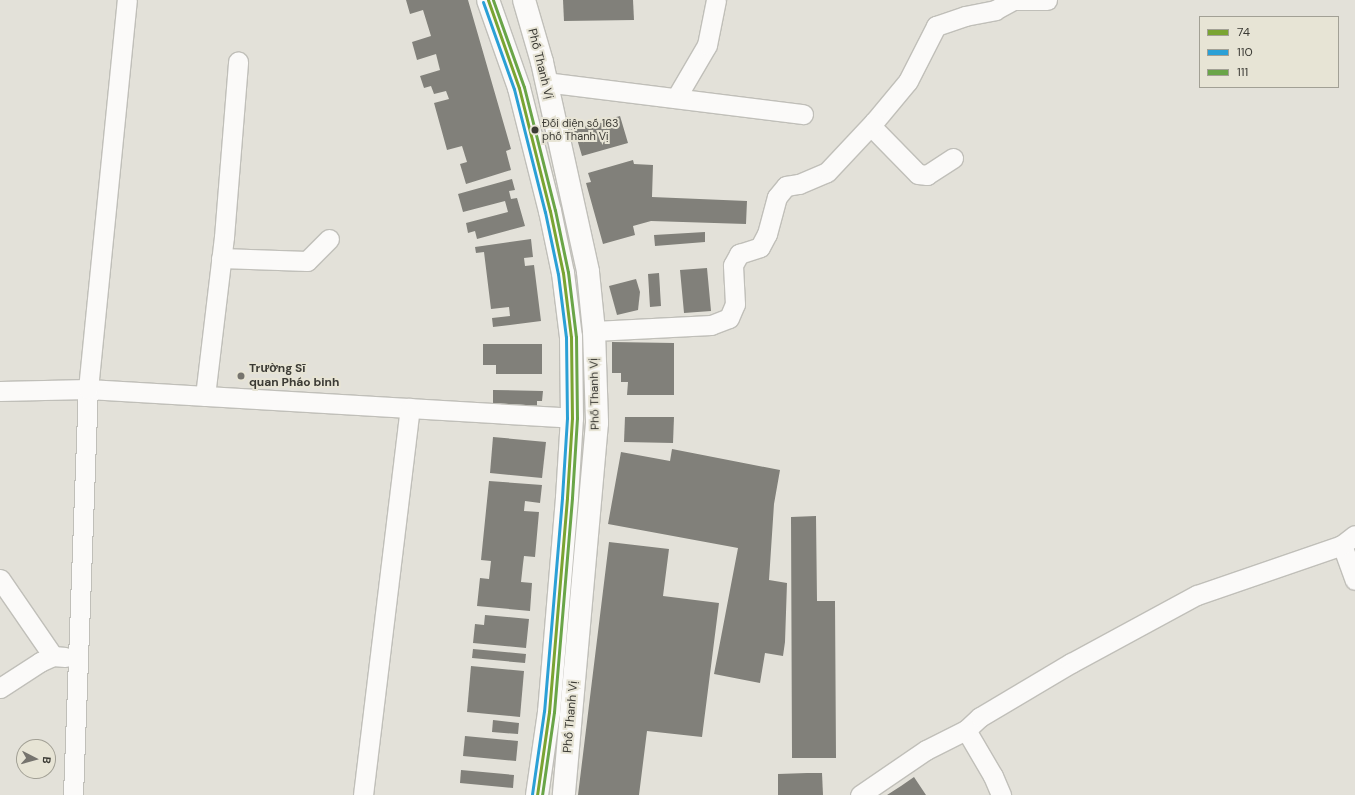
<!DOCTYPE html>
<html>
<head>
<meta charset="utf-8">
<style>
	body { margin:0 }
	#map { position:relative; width:1355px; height:795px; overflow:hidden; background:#e3e1d9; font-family:"DM Sans",sans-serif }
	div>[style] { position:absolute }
	.building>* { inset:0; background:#81807a }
	.roads { filter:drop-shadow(1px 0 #c0bfb9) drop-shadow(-1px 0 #c0bfb9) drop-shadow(0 1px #c0bfb9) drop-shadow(0 -1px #c0bfb9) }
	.minor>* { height:19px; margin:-9.5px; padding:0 9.5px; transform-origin:9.5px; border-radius:9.5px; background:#fbfaf9 }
	.major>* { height:22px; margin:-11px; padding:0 11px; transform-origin:11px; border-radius:11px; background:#fbfaf9 }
	.bus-1>* { height:3px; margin:-1.5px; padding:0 1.5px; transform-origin:1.5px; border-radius:1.5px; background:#7aa432 }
	.bus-2>* { height:3px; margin:-1.5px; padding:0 1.5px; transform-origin:1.5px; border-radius:1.5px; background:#2ba0d6 }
	.bus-3>* { height:3px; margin:-1.5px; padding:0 1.5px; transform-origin:1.5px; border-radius:1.5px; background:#6aa548 }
	.dots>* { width:11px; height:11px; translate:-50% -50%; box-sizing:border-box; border:2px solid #e7e4d5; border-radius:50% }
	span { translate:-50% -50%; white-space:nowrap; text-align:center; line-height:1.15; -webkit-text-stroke:4px #e7e4d5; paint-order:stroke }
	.bus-label { font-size:11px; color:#3b3a34 }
	.left { translate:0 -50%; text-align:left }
	.street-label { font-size:12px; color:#3b3a34 }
	.poi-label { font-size:12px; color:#3b3a34; font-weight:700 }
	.legend { position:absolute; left:1199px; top:16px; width:140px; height:72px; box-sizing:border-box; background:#e7e4d5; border:1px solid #a2a095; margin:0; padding:5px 7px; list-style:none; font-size:12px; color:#3b3a34 }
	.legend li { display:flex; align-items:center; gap:8px; height:20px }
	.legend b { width:20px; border:1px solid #a2a095 }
	.north { position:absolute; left:16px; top:739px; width:40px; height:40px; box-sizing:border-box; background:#e7e4d5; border:1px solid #a2a095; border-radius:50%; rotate:96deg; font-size:11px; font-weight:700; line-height:16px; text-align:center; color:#3b3a34 }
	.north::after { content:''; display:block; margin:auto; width:14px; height:18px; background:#76746e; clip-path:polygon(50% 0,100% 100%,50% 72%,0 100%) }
</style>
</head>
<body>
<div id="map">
	<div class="building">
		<div style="clip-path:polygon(406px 0,468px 0,511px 149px,506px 151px,511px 170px,466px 184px,460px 164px,467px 162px,462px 146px,447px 150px,434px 103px,449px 99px,446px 91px,434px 94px,431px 86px,424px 88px,420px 76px,440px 70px,436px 54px,417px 60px,412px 42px,431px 36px,423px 10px,410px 14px)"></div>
		<div style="clip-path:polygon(563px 0,633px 0,634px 20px,564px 21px)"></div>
		<div style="clip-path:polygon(620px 116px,628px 143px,582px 156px,577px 139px,573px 140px,570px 130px)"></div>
		<div style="clip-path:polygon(633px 160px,634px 164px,653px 165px,652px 197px,747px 201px,746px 224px,651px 221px,633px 226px,635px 235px,603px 244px,586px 183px,591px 182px,588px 173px)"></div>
		<div style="clip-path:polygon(512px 179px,515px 190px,509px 191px,511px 199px,517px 198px,525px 226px,477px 239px,475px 231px,468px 233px,466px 223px,508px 212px,505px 201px,463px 212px,458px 194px)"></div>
		<div style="clip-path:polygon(705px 232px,705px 242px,655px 246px,654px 235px)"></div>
		<div style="clip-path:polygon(531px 239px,533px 257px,524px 258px,525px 266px,534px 265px,541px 321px,493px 327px,492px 318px,510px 316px,509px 307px,491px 309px,484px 252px,476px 253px,475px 247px)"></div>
		<div style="clip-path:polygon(707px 268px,711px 311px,684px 313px,680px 270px)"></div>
		<div style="clip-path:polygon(659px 273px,661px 306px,650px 307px,648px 274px)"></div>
		<div style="clip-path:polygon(636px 279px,640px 292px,638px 310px,617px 315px,609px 286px)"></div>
		<div style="clip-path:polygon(612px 342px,674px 343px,674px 395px,627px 395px,628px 382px,621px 382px,621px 373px,612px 373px)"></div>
		<div style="clip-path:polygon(483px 344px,542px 344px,542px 374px,496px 374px,496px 365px,483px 365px)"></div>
		<div style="clip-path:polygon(493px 390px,543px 391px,542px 401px,537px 401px,537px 411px,493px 410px)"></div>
		<div style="clip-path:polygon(625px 417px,674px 417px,673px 443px,624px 442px)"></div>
		<div style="clip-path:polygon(493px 437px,546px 442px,542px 478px,490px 473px)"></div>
		<div style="clip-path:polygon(672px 449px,780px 470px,774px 504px,769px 580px,787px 583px,785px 642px,783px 656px,765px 653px,760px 683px,714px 674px,738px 548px,608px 524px,621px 452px,670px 461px)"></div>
		<div style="clip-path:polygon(489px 481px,542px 485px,540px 503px,525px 501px,524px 511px,539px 512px,535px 557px,524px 556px,523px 564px,521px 582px,532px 583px,530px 611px,477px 606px,480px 578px,489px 579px,491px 561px,481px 560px)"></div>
		<div style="clip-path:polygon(816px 516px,817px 601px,835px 601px,836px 758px,792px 758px,791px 517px)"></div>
		<div style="clip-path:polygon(609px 542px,669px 549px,663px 596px,719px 603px,702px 737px,647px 731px,639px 795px,578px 795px)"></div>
		<div style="clip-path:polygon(485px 615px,529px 619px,526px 648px,473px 643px,475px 624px,484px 625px)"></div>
		<div style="clip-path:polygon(473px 649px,526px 654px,525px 663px,472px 658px)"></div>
		<div style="clip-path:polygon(471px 666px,524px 671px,520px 717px,467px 712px)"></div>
		<div style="clip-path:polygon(493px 720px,519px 723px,518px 734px,492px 732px)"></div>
		<div style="clip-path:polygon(465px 736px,518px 741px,516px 761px,463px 756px)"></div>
		<div style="clip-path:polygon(461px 770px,514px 775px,513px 788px,460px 783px)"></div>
		<div style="clip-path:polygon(807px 773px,822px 773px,823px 795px,778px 795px,778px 774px)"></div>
		<div style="clip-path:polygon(914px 777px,926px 795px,887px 795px,901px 786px)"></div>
	</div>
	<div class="roads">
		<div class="minor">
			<div style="left:1014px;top:0;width:33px"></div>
			<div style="left:545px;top:82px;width:260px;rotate:7.1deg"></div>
			<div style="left:676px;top:98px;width:61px;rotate:-59.7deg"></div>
			<div style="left:707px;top:45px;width:46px;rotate:-78.7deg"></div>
			<div style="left:953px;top:158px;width:31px;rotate:147deg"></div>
			<div style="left:927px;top:175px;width:9px;rotate:-174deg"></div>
			<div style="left:918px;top:174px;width:63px;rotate:-134.4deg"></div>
			<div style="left:874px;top:129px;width:7px;rotate:-90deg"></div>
			<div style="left:874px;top:122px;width:53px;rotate:-50.3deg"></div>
			<div style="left:908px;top:81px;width:62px;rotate:-63deg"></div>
			<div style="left:936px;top:26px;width:31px;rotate:-19deg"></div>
			<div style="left:965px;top:16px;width:31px;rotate:-11deg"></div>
			<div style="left:995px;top:10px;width:21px;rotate:-29deg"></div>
			<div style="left:221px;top:258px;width:86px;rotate:2deg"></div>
			<div style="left:307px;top:261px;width:31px;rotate:-45deg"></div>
			<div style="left:594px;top:331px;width:117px;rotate:-2.9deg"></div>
			<div style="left:711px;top:325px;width:19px;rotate:-21deg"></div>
			<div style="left:729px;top:318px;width:15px;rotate:-67deg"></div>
			<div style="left:735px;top:304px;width:39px;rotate:-93deg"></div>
			<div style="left:733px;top:265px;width:13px;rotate:-61deg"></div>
			<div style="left:739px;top:254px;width:22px;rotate:-18deg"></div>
			<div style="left:760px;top:247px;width:15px;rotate:-62deg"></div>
			<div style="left:767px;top:234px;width:38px;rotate:-75deg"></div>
			<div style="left:777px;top:197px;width:14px;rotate:-51deg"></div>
			<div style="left:786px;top:186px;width:13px;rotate:-9deg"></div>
			<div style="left:799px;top:184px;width:30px;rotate:-23deg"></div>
			<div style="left:827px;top:172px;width:69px;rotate:-46.8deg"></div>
			<div style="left:0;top:391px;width:88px;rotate:-1.3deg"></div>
			<div style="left:88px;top:389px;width:485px;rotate:3.4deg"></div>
			<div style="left:205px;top:396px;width:160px;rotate:-83.2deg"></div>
			<div style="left:224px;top:237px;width:176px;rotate:-85.4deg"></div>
			<div style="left:1342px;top:545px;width:37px;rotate:70deg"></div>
			<div style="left:0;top:579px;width:93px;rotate:55.5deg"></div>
			<div style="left:0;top:688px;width:48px;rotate:-33deg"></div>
			<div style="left:40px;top:662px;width:14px;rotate:-25deg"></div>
			<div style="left:53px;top:656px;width:12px;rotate:5deg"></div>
			<div style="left:966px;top:730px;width:53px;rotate:59.6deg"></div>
			<div style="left:993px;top:776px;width:21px;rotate:67deg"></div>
			<div style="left:73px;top:795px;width:406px;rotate:-87.9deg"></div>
			<div style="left:88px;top:389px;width:391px;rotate:-84.3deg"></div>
			<div style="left:363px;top:795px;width:390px;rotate:-83.1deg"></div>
			<div style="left:860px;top:795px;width:80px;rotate:-34.3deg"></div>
			<div style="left:926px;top:750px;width:45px;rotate:-26.6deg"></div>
			<div style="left:966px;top:730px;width:19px;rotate:-43deg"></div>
			<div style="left:980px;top:717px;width:106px;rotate:-30.7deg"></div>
			<div style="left:1071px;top:663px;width:143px;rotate:-28.4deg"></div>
			<div style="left:1197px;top:595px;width:153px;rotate:-19deg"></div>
			<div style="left:1342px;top:545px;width:16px;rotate:-38deg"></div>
		</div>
		<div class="major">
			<div style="left:488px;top:0;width:93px;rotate:70.6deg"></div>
			<div style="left:519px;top:88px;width:127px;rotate:75.9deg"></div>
			<div style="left:550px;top:211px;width:63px;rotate:78.2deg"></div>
			<div style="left:563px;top:273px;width:64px;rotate:82.9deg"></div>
			<div style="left:571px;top:337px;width:81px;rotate:89.3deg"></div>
			<div style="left:572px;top:418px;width:80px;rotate:93.6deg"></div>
			<div style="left:567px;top:498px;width:215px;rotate:94.8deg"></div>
			<div style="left:549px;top:712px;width:84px;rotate:98.2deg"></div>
			<div style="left:524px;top:0;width:65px;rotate:73.8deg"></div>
			<div style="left:542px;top:62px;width:215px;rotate:77.6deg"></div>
			<div style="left:588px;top:272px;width:59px;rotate:84.2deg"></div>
			<div style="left:594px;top:331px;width:92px;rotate:88.1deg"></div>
			<div style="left:597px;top:423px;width:373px;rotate:95.1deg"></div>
		</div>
	</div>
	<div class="bus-1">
		<div style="left:488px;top:0;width:93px;rotate:70.6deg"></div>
		<div style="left:519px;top:88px;width:127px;rotate:75.9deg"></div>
		<div style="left:550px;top:211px;width:63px;rotate:78.2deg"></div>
		<div style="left:563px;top:273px;width:64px;rotate:82.9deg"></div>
		<div style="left:571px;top:337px;width:81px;rotate:89.3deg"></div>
		<div style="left:572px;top:418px;width:80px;rotate:93.6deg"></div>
		<div style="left:567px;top:498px;width:215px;rotate:94.8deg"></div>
		<div style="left:549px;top:712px;width:84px;rotate:98.2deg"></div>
	</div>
	<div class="bus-2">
		<div style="left:483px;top:2px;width:92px;rotate:70.4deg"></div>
		<div style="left:514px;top:89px;width:127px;rotate:75.9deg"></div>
		<div style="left:545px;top:212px;width:63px;rotate:78.2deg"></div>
		<div style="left:558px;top:274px;width:64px;rotate:82.8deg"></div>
		<div style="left:566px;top:337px;width:81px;rotate:89.3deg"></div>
		<div style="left:567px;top:418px;width:80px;rotate:93.6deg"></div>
		<div style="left:562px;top:498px;width:214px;rotate:94.8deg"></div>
		<div style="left:544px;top:711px;width:84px;rotate:98.2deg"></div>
	</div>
	<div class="bus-3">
		<div style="left:493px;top:0;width:92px;rotate:70.4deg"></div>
		<div style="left:524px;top:87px;width:127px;rotate:75.9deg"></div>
		<div style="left:555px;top:210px;width:63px;rotate:78.2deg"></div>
		<div style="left:568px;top:272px;width:65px;rotate:83deg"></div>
		<div style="left:576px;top:337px;width:81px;rotate:89.3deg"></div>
		<div style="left:577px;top:418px;width:80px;rotate:93.6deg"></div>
		<div style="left:572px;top:498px;width:215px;rotate:94.8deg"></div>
		<div style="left:554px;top:712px;width:84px;rotate:98.2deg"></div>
	</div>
	<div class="dots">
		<div style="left:535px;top:130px;background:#3b3a34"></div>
		<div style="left:241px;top:376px;background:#76746e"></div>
	</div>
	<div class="bus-label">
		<span class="left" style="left:542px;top:130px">Đối diện số 163<br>phố Thanh Vị</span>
	</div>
	<div class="street-label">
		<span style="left:540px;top:64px;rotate:76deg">Phố Thanh Vị</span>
		<span style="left:595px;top:394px;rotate:-91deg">Phố Thanh Vị</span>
		<span style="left:571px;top:717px;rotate:-85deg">Phố Thanh Vị</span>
	</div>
	<div class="poi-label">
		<span class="left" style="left:249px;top:376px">Trường Sĩ<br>quan Pháo binh</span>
	</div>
	<ul class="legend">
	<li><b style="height:5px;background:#7aa432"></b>74</li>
	<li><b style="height:5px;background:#2ba0d6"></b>110</li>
	<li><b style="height:5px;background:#6aa548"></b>111</li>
	</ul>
	<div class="north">B</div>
</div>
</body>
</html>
